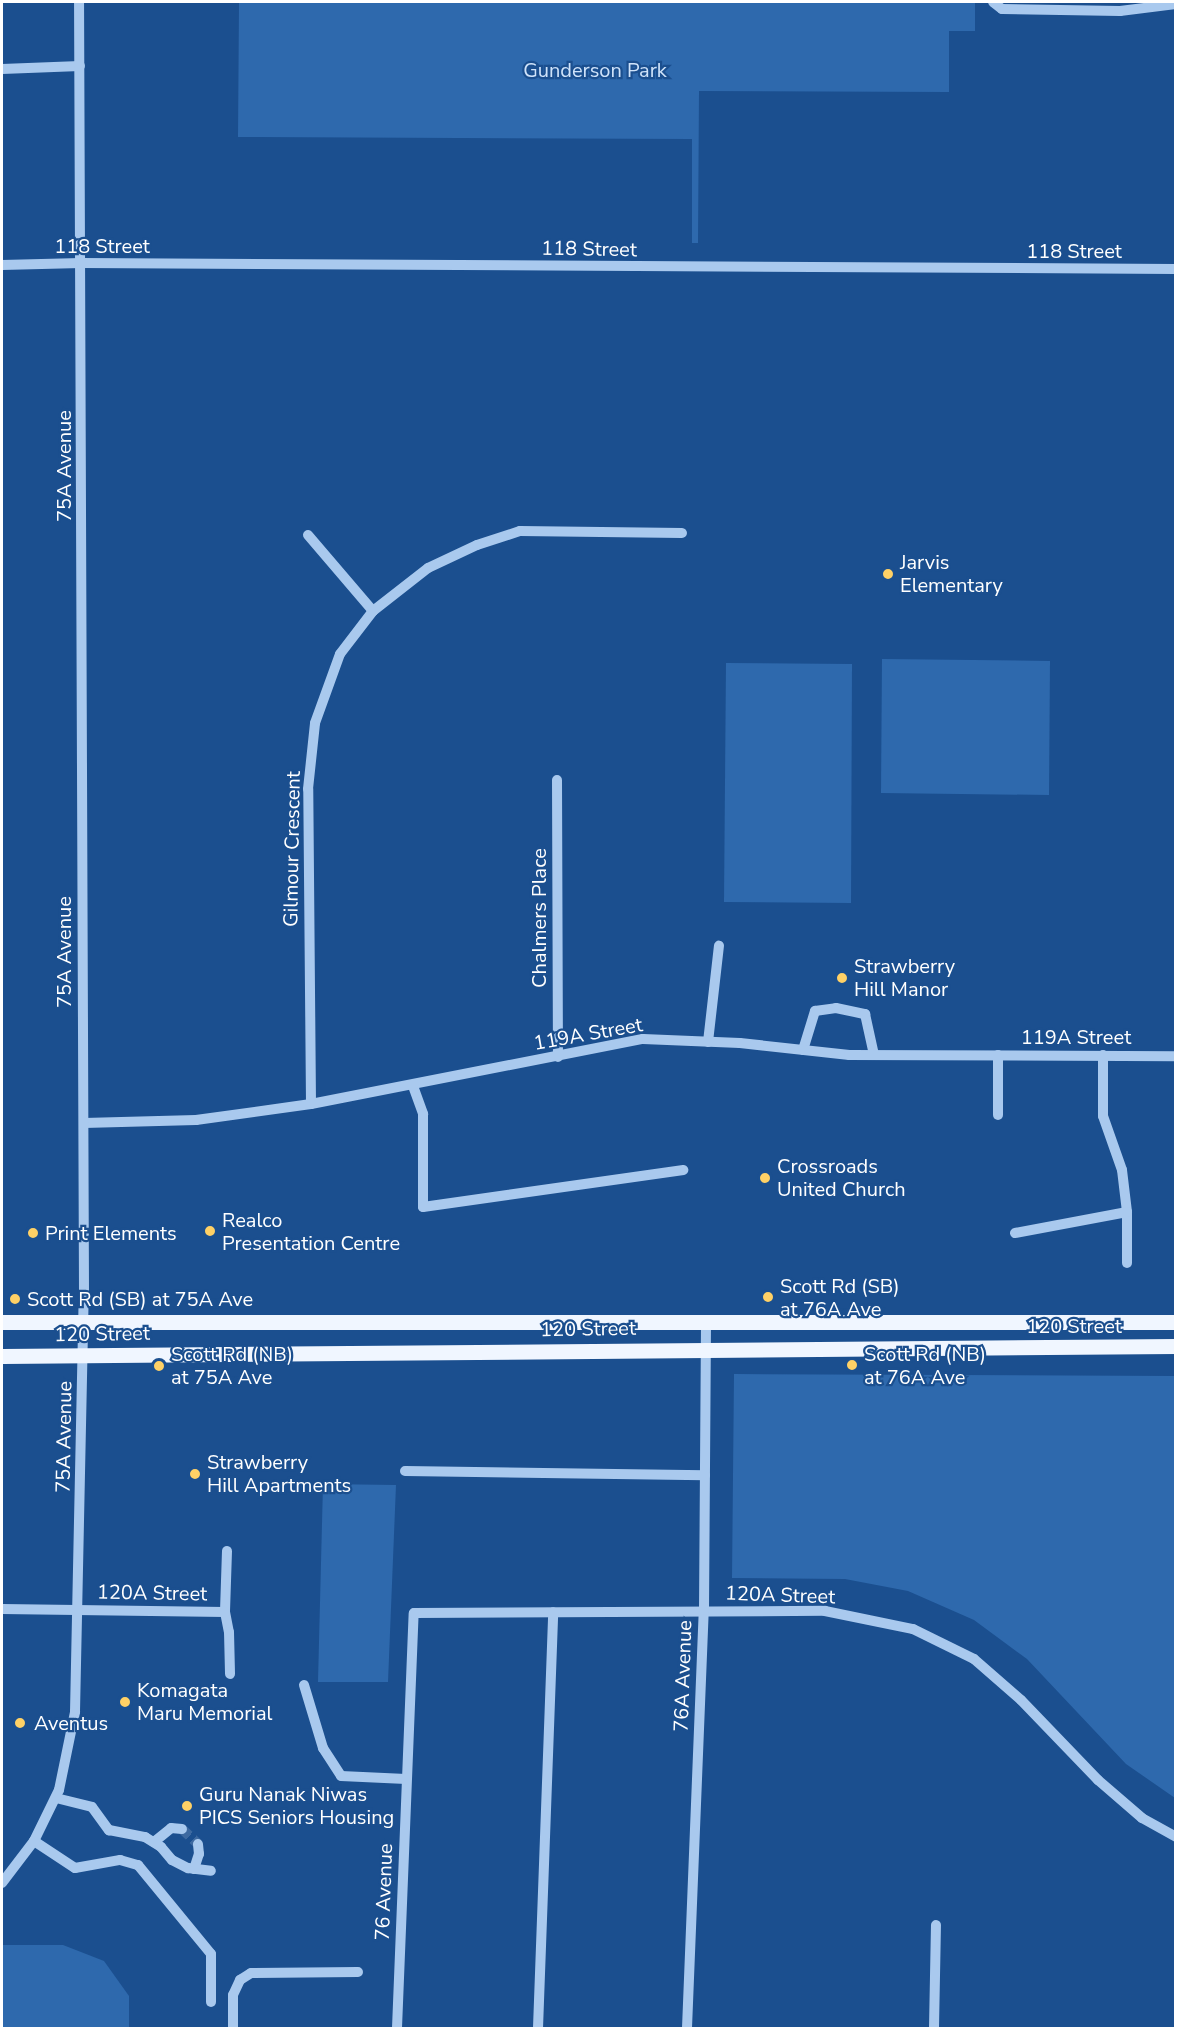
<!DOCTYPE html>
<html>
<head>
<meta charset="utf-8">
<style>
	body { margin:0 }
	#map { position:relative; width:1177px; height:2030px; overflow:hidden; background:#1b4f8f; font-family:"Nunito Sans",sans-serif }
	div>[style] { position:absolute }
	.green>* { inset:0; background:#2e69ad }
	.minor-tunnel>* { height:10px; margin-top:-5px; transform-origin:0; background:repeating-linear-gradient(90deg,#3d69a0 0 10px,transparent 0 15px) }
	.minor>* { height:10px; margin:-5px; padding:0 5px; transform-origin:5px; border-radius:5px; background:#a9c9ee }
	.major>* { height:15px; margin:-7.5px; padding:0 7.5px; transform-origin:7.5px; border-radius:7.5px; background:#f0f6ff }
	.dots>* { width:16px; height:16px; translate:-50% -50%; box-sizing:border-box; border:3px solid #1b4f8f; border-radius:50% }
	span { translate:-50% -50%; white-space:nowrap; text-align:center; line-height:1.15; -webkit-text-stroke:4.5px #1b4f8f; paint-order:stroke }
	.park-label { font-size:20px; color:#cfe3fa }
	.street-label { font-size:20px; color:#fff }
	.poi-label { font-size:20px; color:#fff }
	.left { translate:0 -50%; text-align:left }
	.frame { position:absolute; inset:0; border:3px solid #fff; pointer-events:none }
</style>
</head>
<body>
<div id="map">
	<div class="green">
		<div style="clip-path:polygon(239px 2px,975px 2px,975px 31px,949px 31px,949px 92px,699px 91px,698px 243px,692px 243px,692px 139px,238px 137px)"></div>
		<div style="clip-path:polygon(882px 659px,1050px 661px,1049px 795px,881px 793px)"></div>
		<div style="clip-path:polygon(726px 663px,852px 664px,851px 903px,724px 902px)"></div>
		<div style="clip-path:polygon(734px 1374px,1175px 1376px,1175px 1798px,1126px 1764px,1027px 1659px,974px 1620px,908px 1591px,845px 1579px,732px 1578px)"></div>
		<div style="clip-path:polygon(323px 1484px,396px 1485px,388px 1682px,318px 1682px)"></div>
		<div style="clip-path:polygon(2px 1945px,63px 1945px,104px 1961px,129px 1996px,129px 2028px,2px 2028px)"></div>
	</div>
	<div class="minor-tunnel">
		<div style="left:182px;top:1829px;width:22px;rotate:43deg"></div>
	</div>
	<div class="minor">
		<div style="left:993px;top:2px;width:11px;rotate:38deg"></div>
		<div style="left:1002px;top:9px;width:118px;rotate:1deg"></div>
		<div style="left:1120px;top:11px;width:56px;rotate:-7.1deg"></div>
		<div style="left:2px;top:69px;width:78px;rotate:-2.2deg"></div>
		<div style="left:2px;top:265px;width:79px;rotate:-1.5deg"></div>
		<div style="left:81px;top:263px;width:1095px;rotate:0.31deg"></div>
		<div style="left:308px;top:535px;width:100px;rotate:49.5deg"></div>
		<div style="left:557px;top:780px;width:277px;rotate:89.8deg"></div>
		<div style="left:708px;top:1042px;width:97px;rotate:-83.5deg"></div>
		<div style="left:803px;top:1050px;width:41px;rotate:-72.9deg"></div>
		<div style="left:815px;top:1011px;width:21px;rotate:-8deg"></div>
		<div style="left:836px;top:1008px;width:30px;rotate:12deg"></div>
		<div style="left:865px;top:1014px;width:42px;rotate:77.6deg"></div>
		<div style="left:998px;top:1055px;width:60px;rotate:90deg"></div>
		<div style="left:1103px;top:1055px;width:61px;rotate:90deg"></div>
		<div style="left:1103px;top:1116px;width:57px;rotate:70.6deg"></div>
		<div style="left:1122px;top:1170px;width:42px;rotate:83.2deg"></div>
		<div style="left:1127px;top:1212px;width:51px;rotate:90deg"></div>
		<div style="left:413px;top:1086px;width:30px;rotate:70deg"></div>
		<div style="left:423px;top:1114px;width:93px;rotate:90deg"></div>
		<div style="left:423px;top:1207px;width:263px;rotate:-8.1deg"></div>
		<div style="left:311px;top:1104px;width:315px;rotate:-90.5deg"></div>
		<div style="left:308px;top:789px;width:66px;rotate:-83.9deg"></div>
		<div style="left:315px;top:723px;width:73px;rotate:-70.1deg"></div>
		<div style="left:340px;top:654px;width:54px;rotate:-52.5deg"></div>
		<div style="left:373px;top:611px;width:70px;rotate:-38deg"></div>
		<div style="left:428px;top:568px;width:54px;rotate:-25.1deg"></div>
		<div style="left:477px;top:545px;width:45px;rotate:-18deg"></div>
		<div style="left:520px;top:531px;width:162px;rotate:0.7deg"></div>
		<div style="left:84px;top:1123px;width:112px;rotate:-1.5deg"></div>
		<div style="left:196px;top:1120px;width:116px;rotate:-7.9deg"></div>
		<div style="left:311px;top:1104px;width:338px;rotate:-11.1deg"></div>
		<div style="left:643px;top:1039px;width:97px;rotate:2.4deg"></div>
		<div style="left:740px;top:1043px;width:110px;rotate:6.3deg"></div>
		<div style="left:849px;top:1055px;width:327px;rotate:0.2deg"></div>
		<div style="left:1015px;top:1233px;width:114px;rotate:-10.6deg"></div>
		<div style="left:405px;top:1471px;width:300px;rotate:0.8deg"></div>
		<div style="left:227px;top:1551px;width:61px;rotate:91.9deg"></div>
		<div style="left:225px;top:1612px;width:20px;rotate:79deg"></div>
		<div style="left:229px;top:1632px;width:42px;rotate:88.6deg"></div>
		<div style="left:2px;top:1609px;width:223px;rotate:0.8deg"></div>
		<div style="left:304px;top:1685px;width:66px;rotate:73.2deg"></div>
		<div style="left:323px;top:1748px;width:33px;rotate:57deg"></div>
		<div style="left:341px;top:1776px;width:65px;rotate:2.6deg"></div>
		<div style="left:56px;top:1798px;width:37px;rotate:14deg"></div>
		<div style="left:92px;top:1807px;width:29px;rotate:54deg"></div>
		<div style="left:109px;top:1830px;width:37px;rotate:11deg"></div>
		<div style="left:145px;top:1837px;width:19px;rotate:32deg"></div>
		<div style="left:161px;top:1847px;width:17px;rotate:50deg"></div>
		<div style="left:172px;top:1860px;width:18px;rotate:27deg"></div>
		<div style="left:188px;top:1868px;width:23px;rotate:7deg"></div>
		<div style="left:34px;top:1841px;width:49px;rotate:33.4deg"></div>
		<div style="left:75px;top:1868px;width:46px;rotate:-10.1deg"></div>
		<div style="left:120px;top:1860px;width:19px;rotate:16deg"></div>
		<div style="left:138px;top:1865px;width:115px;rotate:50.6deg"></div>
		<div style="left:211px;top:1954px;width:48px;rotate:90deg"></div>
		<div style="left:154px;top:1842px;width:22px;rotate:-39deg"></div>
		<div style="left:171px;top:1828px;width:11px;rotate:5deg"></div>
		<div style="left:194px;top:1869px;width:16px;rotate:-72deg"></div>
		<div style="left:199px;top:1854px;width:10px;rotate:-96deg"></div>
		<div style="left:2px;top:1883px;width:53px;rotate:-52.7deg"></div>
		<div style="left:34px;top:1841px;width:57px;rotate:-63.9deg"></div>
		<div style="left:59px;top:1790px;width:80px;rotate:-78.4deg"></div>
		<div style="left:75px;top:1712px;width:420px;rotate:-88.8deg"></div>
		<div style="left:84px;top:1292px;width:1290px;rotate:-90.22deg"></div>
		<div style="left:233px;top:2028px;width:33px;rotate:-90deg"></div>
		<div style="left:233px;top:1995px;width:17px;rotate:-65deg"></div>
		<div style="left:240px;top:1980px;width:13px;rotate:-32deg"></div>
		<div style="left:251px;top:1973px;width:107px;rotate:-0.5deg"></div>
		<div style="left:397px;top:2028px;width:415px;rotate:-87.7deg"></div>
		<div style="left:414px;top:1613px;width:411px;rotate:-0.3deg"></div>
		<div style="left:825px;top:1611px;width:90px;rotate:11.6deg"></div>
		<div style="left:913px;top:1629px;width:68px;rotate:26.2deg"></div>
		<div style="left:974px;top:1659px;width:62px;rotate:41.1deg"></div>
		<div style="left:1021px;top:1700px;width:111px;rotate:46.1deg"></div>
		<div style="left:1098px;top:1780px;width:58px;rotate:40.8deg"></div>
		<div style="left:1142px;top:1818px;width:39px;rotate:29deg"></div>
		<div style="left:538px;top:2028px;width:416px;rotate:-87.9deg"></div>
		<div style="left:687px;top:2028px;width:418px;rotate:-87.7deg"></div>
		<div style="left:704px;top:1610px;width:286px;rotate:-89.6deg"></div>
		<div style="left:934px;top:2028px;width:103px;rotate:-88.9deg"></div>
	</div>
	<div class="major">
		<div style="left:2px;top:1322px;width:1174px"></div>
		<div style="left:2px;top:1356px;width:1174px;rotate:-0.49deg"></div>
	</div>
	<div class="dots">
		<div style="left:888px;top:574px;background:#ffd166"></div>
		<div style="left:842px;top:978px;background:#ffd166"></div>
		<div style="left:765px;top:1178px;background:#ffd166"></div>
		<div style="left:210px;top:1231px;background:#ffd166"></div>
		<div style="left:33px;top:1233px;background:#ffd166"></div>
		<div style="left:768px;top:1297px;background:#ffd166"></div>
		<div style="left:15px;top:1299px;background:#ffd166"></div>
		<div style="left:852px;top:1365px;background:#ffd166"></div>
		<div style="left:159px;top:1366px;background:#ffd166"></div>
		<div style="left:195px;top:1474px;background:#ffd166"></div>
		<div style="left:125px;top:1702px;background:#ffd166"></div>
		<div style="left:20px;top:1723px;background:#ffd166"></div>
		<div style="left:187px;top:1806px;background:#ffd166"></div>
	</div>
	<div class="park-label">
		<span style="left:595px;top:70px">Gunderson Park</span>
	</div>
	<div class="street-label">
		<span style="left:102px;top:246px">118 Street</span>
		<span style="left:589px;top:249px;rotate:1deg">118 Street</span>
		<span style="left:1074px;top:251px">118 Street</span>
		<span style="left:64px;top:466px;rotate:-90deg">75A Avenue</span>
		<span style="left:292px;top:849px;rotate:-89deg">Gilmour Crescent</span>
		<span style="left:539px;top:918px;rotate:-90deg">Chalmers Place</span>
		<span style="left:64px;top:952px;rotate:-90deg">75A Avenue</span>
		<span style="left:588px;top:1034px;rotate:-10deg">119A Street</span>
		<span style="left:1076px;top:1037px">119A Street</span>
		<span style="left:1074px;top:1326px">120 Street</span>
		<span style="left:588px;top:1329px;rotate:-1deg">120 Street</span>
		<span style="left:102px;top:1334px;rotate:-1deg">120 Street</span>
		<span style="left:64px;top:1437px;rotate:-89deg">75A Avenue</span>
		<span style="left:152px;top:1593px;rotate:1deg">120A Street</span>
		<span style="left:780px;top:1595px;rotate:2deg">120A Street</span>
		<span style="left:683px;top:1676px;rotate:-88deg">76A Avenue</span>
		<span style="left:384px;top:1892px;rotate:-88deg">76 Avenue</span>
	</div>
	<div class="poi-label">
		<span class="left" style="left:900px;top:574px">Jarvis<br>Elementary</span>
		<span class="left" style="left:854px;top:978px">Strawberry<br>Hill Manor</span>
		<span class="left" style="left:777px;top:1178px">Crossroads<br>United Church</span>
		<span class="left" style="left:222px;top:1232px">Realco<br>Presentation Centre</span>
		<span class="left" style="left:45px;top:1233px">Print Elements</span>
		<span class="left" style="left:780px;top:1298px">Scott Rd (SB)<br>at 76A Ave</span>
		<span class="left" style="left:27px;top:1299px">Scott Rd (SB) at 75A Ave</span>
		<span class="left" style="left:171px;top:1366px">Scott Rd (NB)<br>at 75A Ave</span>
		<span class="left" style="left:864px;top:1366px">Scott Rd (NB)<br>at 76A Ave</span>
		<span class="left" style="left:207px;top:1474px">Strawberry<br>Hill Apartments</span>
		<span class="left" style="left:137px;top:1702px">Komagata<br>Maru Memorial</span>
		<span class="left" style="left:34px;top:1723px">Aventus</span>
		<span class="left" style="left:199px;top:1806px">Guru Nanak Niwas<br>PICS Seniors Housing</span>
	</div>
	<div class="frame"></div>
</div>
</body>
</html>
